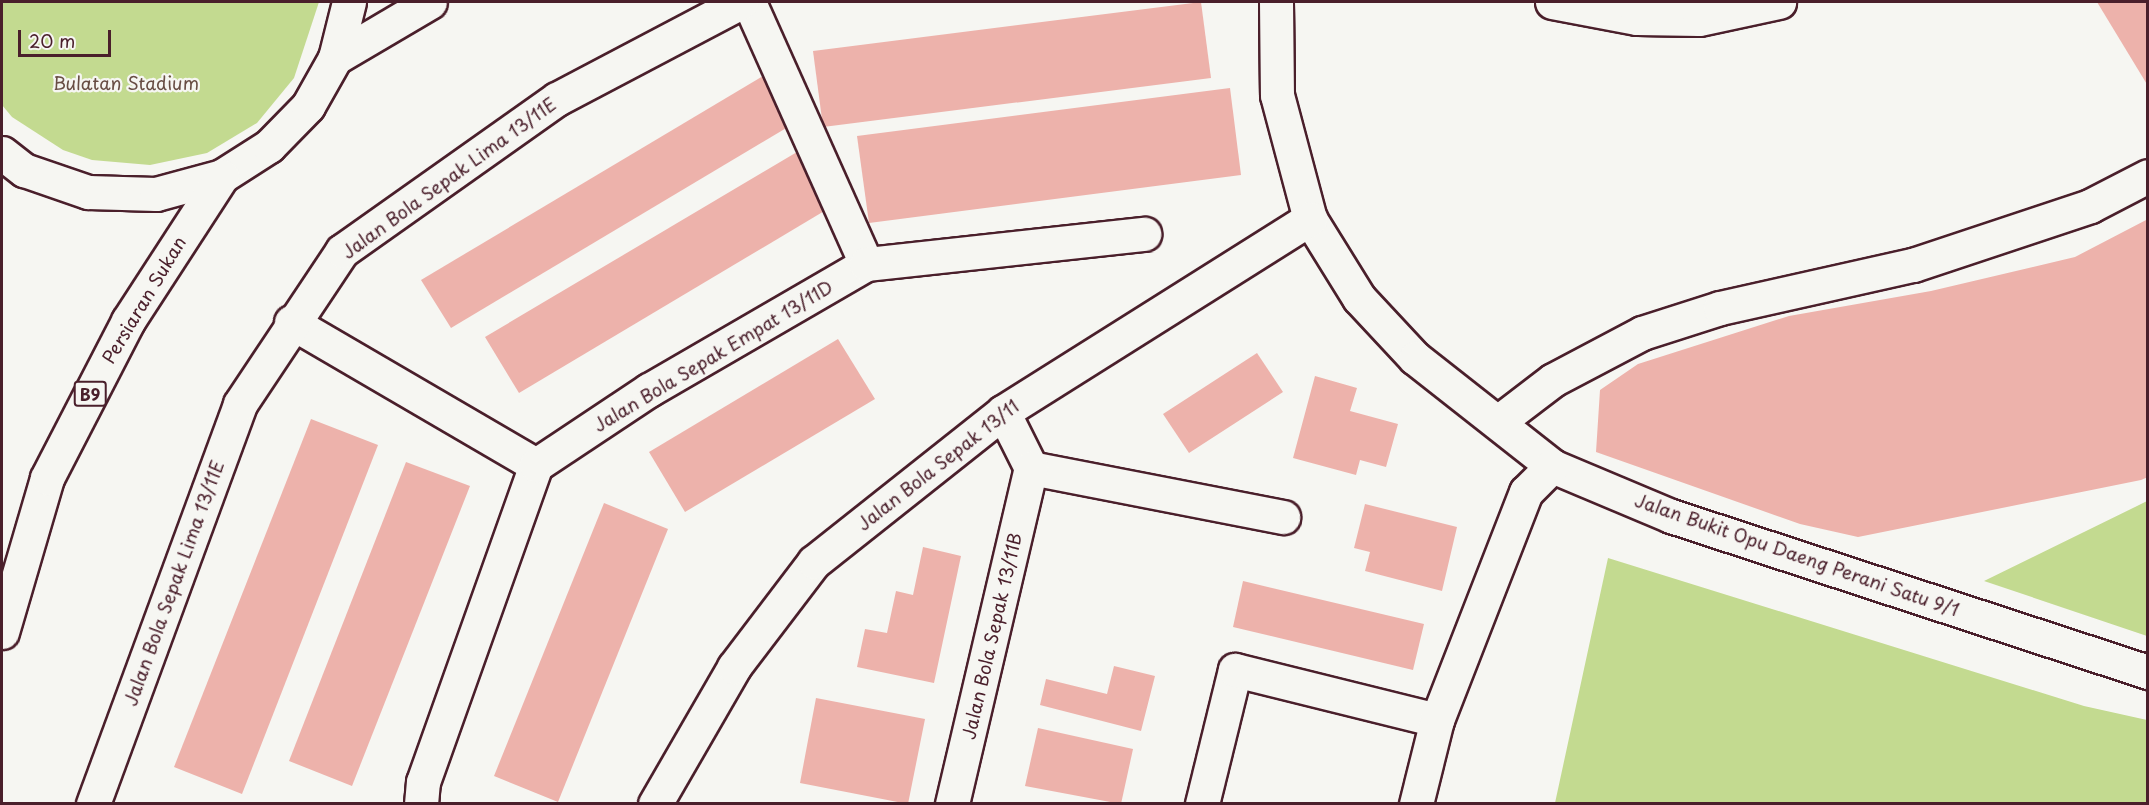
<!DOCTYPE html>
<html>
<head>
<meta charset="utf-8">
<style>
	body { margin:0 }
	#map { position:relative; width:2149px; height:805px; overflow:hidden; background:#f6f6f2; font-family:"Playpen Sans",sans-serif }
	div>[style] { position:absolute }
	.green>* { inset:0; background:#c3da90 }
	.building>* { inset:0; background:#edb2ab }
	.roads { filter:drop-shadow(2px 0 #4a1f2b) drop-shadow(-2px 0 #4a1f2b) drop-shadow(0 2px #4a1f2b) drop-shadow(0 -2px #4a1f2b) }
	.minor>* { height:33px; margin:-16.5px; padding:0 16.5px; transform-origin:16.5px; border-radius:16.5px; background:#f6f6f2 }
	.major>* { height:33px; margin:-16.5px; padding:0 16.5px; transform-origin:16.5px; border-radius:16.5px; background:#f6f6f2 }
	span { translate:-50% -50%; white-space:nowrap; text-align:center; line-height:1.15; -webkit-text-stroke:4.5px #f6f6f2; paint-order:stroke }
	.shield-label span { padding:2px 4px; background:#f6f6f2; border:2px solid; border-radius:4px; -webkit-text-stroke-width:0 }
	.shield-label { font-size:16px; color:#4a1f2b; font-weight:700 }
	.park-label { font-size:18px; color:#684e44 }
	.street-label { font-size:18px; color:#4a1f2b }
	.frame { position:absolute; inset:0; border:3px solid #4a1f2b; pointer-events:none }
	.scale { position:absolute; left:18px; top:30px; width:93px; height:27px; box-sizing:border-box; border:3px solid #4a1f2b; border-top:0; padding-left:8px; font-size:18px; line-height:21px; white-space:nowrap; color:#4a1f2b; -webkit-text-stroke:4px #f6f6f2; paint-order:stroke }
</style>
</head>
<body>
<div id="map">
	<div class="green">
		<div style="clip-path:polygon(2px 2px,319px 2px,294px 78px,257px 123px,207px 153px,150px 165px,92px 160px,63px 150px,12px 117px,2px 105px)"></div>
		<div style="clip-path:polygon(2147px 501px,2147px 636px,1984px 581px,2135px 507px)"></div>
		<div style="clip-path:polygon(1608px 558px,2084px 706px,2147px 720px,2147px 803px,1555px 803px)"></div>
	</div>
	<div class="building">
		<div style="clip-path:polygon(1201px 2px,1211px 78px,823px 127px,813px 51px)"></div>
		<div style="clip-path:polygon(2097px 2px,2148px 2px,2148px 86px)"></div>
		<div style="clip-path:polygon(763px 76px,793px 124px,451px 328px,421px 280px)"></div>
		<div style="clip-path:polygon(1230px 88px,1241px 175px,869px 223px,857px 136px)"></div>
		<div style="clip-path:polygon(797px 152px,831px 207px,519px 393px,485px 337px)"></div>
		<div style="clip-path:polygon(2148px 219px,2148px 477px,2141px 480px,1858px 537px,1800px 524px,1596px 452px,1600px 390px,1638px 364px,1789px 316px,1931px 291px,2075px 257px)"></div>
		<div style="clip-path:polygon(838px 339px,875px 399px,685px 512px,649px 452px)"></div>
		<div style="clip-path:polygon(1257px 353px,1283px 392px,1189px 453px,1163px 414px)"></div>
		<div style="clip-path:polygon(1315px 376px,1357px 388px,1350px 411px,1398px 424px,1386px 467px,1360px 460px,1356px 475px,1293px 458px)"></div>
		<div style="clip-path:polygon(311px 419px,378px 445px,242px 794px,174px 767px)"></div>
		<div style="clip-path:polygon(406px 462px,470px 486px,352px 786px,289px 761px)"></div>
		<div style="clip-path:polygon(604px 503px,668px 529px,558px 802px,494px 776px)"></div>
		<div style="clip-path:polygon(1365px 504px,1457px 527px,1442px 591px,1365px 571px,1370px 552px,1354px 548px)"></div>
		<div style="clip-path:polygon(923px 547px,961px 556px,934px 683px,857px 667px,865px 629px,887px 633px,896px 591px,913px 595px)"></div>
		<div style="clip-path:polygon(1243px 581px,1424px 624px,1413px 670px,1233px 627px)"></div>
		<div style="clip-path:polygon(1114px 666px,1155px 676px,1141px 731px,1040px 705px,1046px 679px,1107px 694px)"></div>
		<div style="clip-path:polygon(816px 698px,925px 719px,908px 804px,800px 783px)"></div>
		<div style="clip-path:polygon(1038px 728px,1133px 749px,1121px 804px,1025px 786px)"></div>
	</div>
	<div class="roads">
		<div class="minor">
			<div style="left:749px;top:2px;width:287px;rotate:65.9deg"></div>
			<div style="left:1276px;top:2px;width:93px;rotate:89.4deg"></div>
			<div style="left:1277px;top:95px;width:128px;rotate:75.1deg"></div>
			<div style="left:1310px;top:219px;width:93px;rotate:58.2deg"></div>
			<div style="left:1359px;top:298px;width:82px;rotate:47deg"></div>
			<div style="left:1415px;top:358px;width:174px;rotate:38.2deg"></div>
			<div style="left:1552px;top:466px;width:129px;rotate:22.8deg"></div>
			<div style="left:1671px;top:516px;width:502px;rotate:18.11deg"></div>
			<div style="left:291px;top:322px;width:284px;rotate:30.3deg"></div>
			<div style="left:1003px;top:412px;width:63px;rotate:63.4deg"></div>
			<div style="left:1498px;top:422px;width:69px;rotate:-37.4deg"></div>
			<div style="left:1553px;top:380px;width:101px;rotate:-27.8deg"></div>
			<div style="left:1642px;top:333px;width:82px;rotate:-17.8deg"></div>
			<div style="left:1720px;top:308px;width:198px;rotate:-12.6deg"></div>
			<div style="left:1913px;top:265px;width:187px;rotate:-18.4deg"></div>
			<div style="left:2090px;top:206px;width:65px;rotate:-27.3deg"></div>
			<div style="left:1031px;top:468px;width:257px;rotate:11deg"></div>
			<div style="left:93px;top:804px;width:426px;rotate:-69.8deg"></div>
			<div style="left:240px;top:404px;width:184px;rotate:-56.3deg"></div>
			<div style="left:342px;top:251px;width:263px;rotate:-35.3deg"></div>
			<div style="left:557px;top:99px;width:208px;rotate:-27.8deg"></div>
			<div style="left:421px;top:804px;width:22px;rotate:-85deg"></div>
			<div style="left:423px;top:782px;width:337px;rotate:-70.4deg"></div>
			<div style="left:536px;top:465px;width:136px;rotate:-33.6deg"></div>
			<div style="left:649px;top:390px;width:251px;rotate:-30.1deg"></div>
			<div style="left:866px;top:264px;width:280px;rotate:-6.2deg"></div>
			<div style="left:655px;top:804px;width:158px;rotate:-60deg"></div>
			<div style="left:734px;top:667px;width:132px;rotate:-52.7deg"></div>
			<div style="left:814px;top:562px;width:241px;rotate:-38.4deg"></div>
			<div style="left:1003px;top:412px;width:363px;rotate:-32.2deg"></div>
			<div style="left:952px;top:804px;width:345px;rotate:-76.8deg"></div>
			<div style="left:1202px;top:804px;width:138px;rotate:-76.2deg"></div>
			<div style="left:1235px;top:670px;width:208px;rotate:13.9deg"></div>
			<div style="left:1416px;top:804px;width:87px;rotate:-76deg"></div>
			<div style="left:1437px;top:720px;width:245px;rotate:-68.7deg"></div>
			<div style="left:1526px;top:492px;width:37px;rotate:-45deg"></div>
		</div>
		<div class="major">
			<div style="left:1552px;top:2px;width:86px;rotate:10.7deg"></div>
			<div style="left:1637px;top:18px;width:62px;rotate:0.9deg"></div>
			<div style="left:1699px;top:19px;width:82px;rotate:-12deg"></div>
			<div style="left:335px;top:58px;width:110px;rotate:-30.5deg"></div>
			<div style="left:2px;top:153px;width:28px;rotate:38deg"></div>
			<div style="left:24px;top:170px;width:68px;rotate:19deg"></div>
			<div style="left:88px;top:192px;width:68px;rotate:1.7deg"></div>
			<div style="left:156px;top:194px;width:68px;rotate:-15.3deg"></div>
			<div style="left:222px;top:176px;width:56px;rotate:-32.6deg"></div>
			<div style="left:269px;top:146px;width:56px;rotate:-45.7deg"></div>
			<div style="left:308px;top:106px;width:55px;rotate:-60.6deg"></div>
			<div style="left:335px;top:58px;width:58px;rotate:-76deg"></div>
			<div style="left:2px;top:632px;width:160px;rotate:-73.7deg"></div>
			<div style="left:47px;top:478px;width:177px;rotate:-62.7deg"></div>
			<div style="left:128px;top:321px;width:173px;rotate:-57deg"></div>
		</div>
	</div>
	<div class="shield-label">
		<span style="left:90px;top:394px">B9</span>
	</div>
	<div class="park-label">
		<span style="left:126px;top:83px">Bulatan Stadium</span>
	</div>
	<div class="street-label">
		<span style="left:449px;top:178px;rotate:-36deg">Jalan Bola Sepak Lima 13/11E</span>
		<span style="left:144px;top:300px;rotate:-59deg">Persiaran Sukan</span>
		<span style="left:713px;top:356px;rotate:-31deg">Jalan Bola Sepak Empat 13/11D</span>
		<span style="left:938px;top:465px;rotate:-38deg">Jalan Bola Sepak 13/11</span>
		<span style="left:1797px;top:555px;rotate:19deg">Jalan Bukit Opu Daeng Perani Satu 9/1</span>
		<span style="left:174px;top:583px;rotate:-70deg">Jalan Bola Sepak Lima 13/11E</span>
		<span style="left:992px;top:636px;rotate:-77deg">Jalan Bola Sepak 13/11B</span>
	</div>
	<div class="frame"></div>
	<div class="scale">20 m</div>
</div>
</body>
</html>
